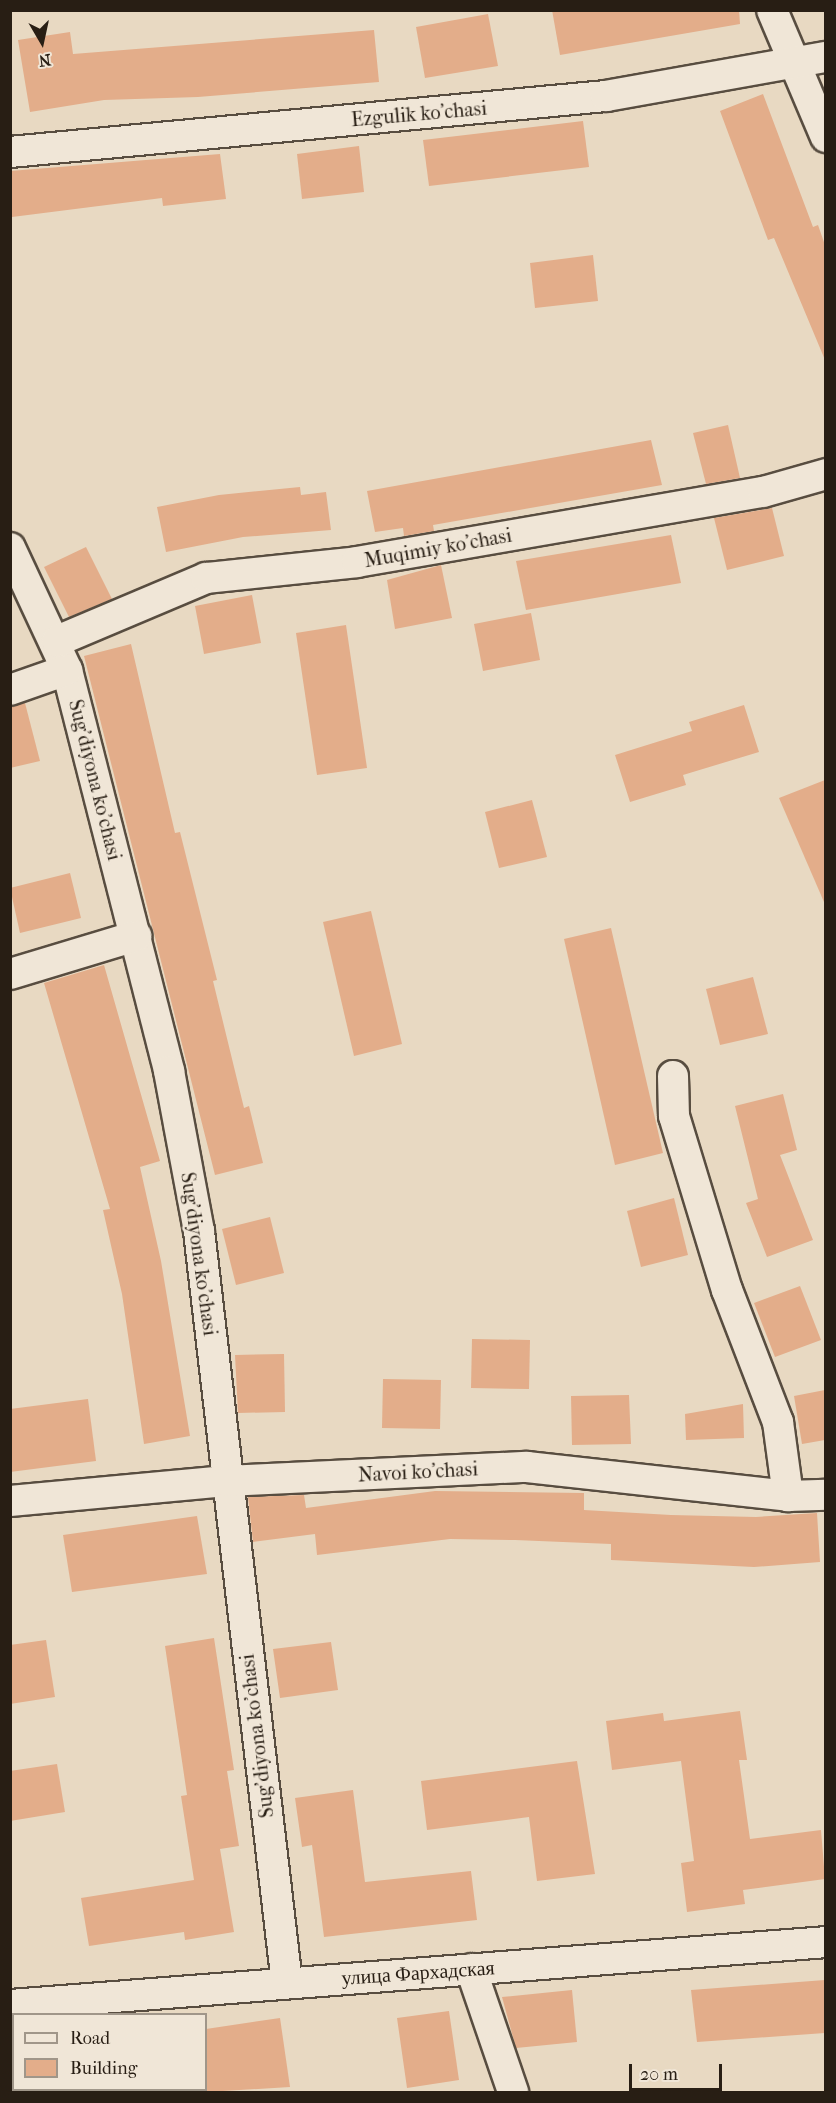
<!DOCTYPE html>
<html>
<head>
<meta charset="utf-8">
<style>
	body { margin:0 }
	#map { position:relative; width:836px; height:2103px; overflow:hidden; background:#e8d9c2; font-family:"IM FELL French Canon",serif }
	div>[style] { position:absolute }
	.building>* { inset:0; background:#e3ad8a }
	.roads { filter:drop-shadow(2px 0 #584d40) drop-shadow(-2px 0 #584d40) drop-shadow(0 2px #584d40) drop-shadow(0 -2px #584d40) }
	.minor>* { height:30px; margin:-15px; padding:0 15px; transform-origin:15px; border-radius:15px; background:#f0e6d7 }
	span { translate:-50% -50%; white-space:nowrap; text-align:center; line-height:1.15; -webkit-text-stroke:5px #f0e6d7; paint-order:stroke }
	.street-label { font-size:20px; color:#281e14 }
	.frame { position:absolute; inset:0; border:12px solid #281e14; pointer-events:none }
	.legend { position:absolute; left:12px; top:2013px; width:195px; height:78px; box-sizing:border-box; background:#f0e6d7; border:2px solid #a09689; margin:0; padding:8px 10px; list-style:none; font-size:18px; color:#281e14 }
	.legend li { display:flex; align-items:center; gap:12px; height:30px }
	.legend b { width:30px; border:2px solid #a09689 }
	.north { position:absolute; left:12px; top:12px; width:60px; height:60px; -webkit-text-stroke:4px #f0e6d7; paint-order:stroke; rotate:171deg; font-size:16px; font-weight:700; line-height:24px; text-align:center; color:#281e14 }
	.north::after { content:''; display:block; margin:auto; width:21px; height:27px; background:#281e14; clip-path:polygon(50% 0,100% 100%,50% 72%,0 100%) }
	.scale { position:absolute; left:629px; top:2064px; width:93px; height:27px; box-sizing:border-box; border:3px solid #281e14; border-top:0; padding-left:8px; font-size:18px; line-height:21px; white-space:nowrap; color:#281e14; -webkit-text-stroke:4px #f0e6d7; paint-order:stroke }
</style>
</head>
<body>
<div id="map">
	<div class="building">
		<div style="clip-path:polygon(552px 10px,739px 10px,740px 24px,560px 55px)"></div>
		<div style="clip-path:polygon(488px 14px,498px 66px,425px 78px,416px 27px)"></div>
		<div style="clip-path:polygon(374px 30px,379px 82px,198px 97px,104px 100px,30px 112px,18px 40px,70px 32px,73px 54px)"></div>
		<div style="clip-path:polygon(763px 94px,813px 227px,818px 225px,825px 245px,825px 360px,774px 238px,768px 240px,720px 111px)"></div>
		<div style="clip-path:polygon(583px 121px,589px 167px,429px 186px,423px 140px)"></div>
		<div style="clip-path:polygon(359px 146px,364px 192px,302px 199px,297px 154px)"></div>
		<div style="clip-path:polygon(220px 154px,226px 199px,163px 206px,162px 198px,12px 217px,10px 171px)"></div>
		<div style="clip-path:polygon(593px 255px,598px 301px,535px 308px,530px 263px)"></div>
		<div style="clip-path:polygon(728px 425px,740px 478px,706px 484px,693px 433px)"></div>
		<div style="clip-path:polygon(651px 440px,662px 485px,433px 525px,434px 531px,404px 536px,403px 528px,375px 532px,367px 491px)"></div>
		<div style="clip-path:polygon(300px 487px,301px 495px,326px 492px,331px 530px,243px 537px,166px 552px,157px 507px,219px 495px)"></div>
		<div style="clip-path:polygon(772px 508px,784px 556px,727px 570px,714px 518px)"></div>
		<div style="clip-path:polygon(671px 535px,681px 583px,526px 610px,516px 561px)"></div>
		<div style="clip-path:polygon(86px 547px,112px 599px,69px 617px,44px 567px)"></div>
		<div style="clip-path:polygon(441px 565px,452px 618px,395px 629px,387px 580px)"></div>
		<div style="clip-path:polygon(252px 595px,261px 643px,204px 654px,195px 606px)"></div>
		<div style="clip-path:polygon(531px 613px,540px 660px,483px 671px,474px 624px)"></div>
		<div style="clip-path:polygon(346px 625px,367px 768px,317px 775px,296px 633px)"></div>
		<div style="clip-path:polygon(131px 644px,175px 833px,180px 832px,217px 980px,213px 981px,244px 1108px,249px 1106px,263px 1163px,215px 1175px,84px 656px)"></div>
		<div style="clip-path:polygon(25px 703px,40px 761px,10px 768px,10px 707px)"></div>
		<div style="clip-path:polygon(744px 705px,759px 752px,683px 775px,686px 785px,630px 802px,615px 755px,692px 731px,689px 722px)"></div>
		<div style="clip-path:polygon(825px 780px,825px 902px,824px 902px,779px 798px)"></div>
		<div style="clip-path:polygon(532px 800px,547px 857px,499px 868px,485px 812px)"></div>
		<div style="clip-path:polygon(70px 873px,81px 918px,20px 933px,10px 888px)"></div>
		<div style="clip-path:polygon(371px 911px,402px 1044px,354px 1056px,323px 922px)"></div>
		<div style="clip-path:polygon(611px 928px,663px 1153px,615px 1165px,564px 939px)"></div>
		<div style="clip-path:polygon(104px 965px,160px 1161px,140px 1167px,161px 1261px,190px 1436px,144px 1444px,122px 1294px,103px 1210px,110px 1209px,44px 983px)"></div>
		<div style="clip-path:polygon(753px 977px,768px 1034px,720px 1045px,706px 989px)"></div>
		<div style="clip-path:polygon(783px 1094px,797px 1150px,780px 1155px,813px 1240px,767px 1257px,746px 1203px,758px 1199px,735px 1106px)"></div>
		<div style="clip-path:polygon(674px 1198px,688px 1255px,641px 1267px,627px 1211px)"></div>
		<div style="clip-path:polygon(270px 1217px,284px 1273px,236px 1285px,222px 1229px)"></div>
		<div style="clip-path:polygon(800px 1286px,821px 1340px,775px 1357px,754px 1303px)"></div>
		<div style="clip-path:polygon(472px 1339px,530px 1340px,529px 1389px,471px 1388px)"></div>
		<div style="clip-path:polygon(284px 1354px,285px 1412px,238px 1413px,235px 1355px)"></div>
		<div style="clip-path:polygon(383px 1379px,441px 1380px,440px 1429px,382px 1428px)"></div>
		<div style="clip-path:polygon(825px 1390px,825px 1440px,802px 1444px,794px 1396px)"></div>
		<div style="clip-path:polygon(629px 1395px,631px 1444px,572px 1445px,571px 1396px)"></div>
		<div style="clip-path:polygon(88px 1399px,96px 1461px,10px 1472px,10px 1409px)"></div>
		<div style="clip-path:polygon(743px 1404px,744px 1438px,686px 1440px,685px 1414px)"></div>
		<div style="clip-path:polygon(435px 1491px,584px 1493px,584px 1510px,671px 1515px,756px 1517px,817px 1513px,820px 1562px,754px 1567px,611px 1560px,611px 1544px,515px 1540px,450px 1539px,317px 1555px,315px 1534px,253px 1542px,248px 1497px,304px 1495px,306px 1508px)"></div>
		<div style="clip-path:polygon(197px 1516px,207px 1574px,72px 1592px,63px 1535px)"></div>
		<div style="clip-path:polygon(214px 1638px,234px 1770px,227px 1771px,239px 1846px,220px 1849px,234px 1932px,185px 1940px,184px 1932px,89px 1946px,81px 1898px,194px 1880px,181px 1796px,187px 1795px,165px 1646px)"></div>
		<div style="clip-path:polygon(46px 1640px,55px 1697px,10px 1704px,10px 1645px)"></div>
		<div style="clip-path:polygon(331px 1642px,338px 1690px,280px 1698px,273px 1649px)"></div>
		<div style="clip-path:polygon(740px 1711px,747px 1760px,739px 1760px,750px 1839px,821px 1830px,825px 1879px,743px 1890px,745px 1904px,687px 1912px,681px 1863px,694px 1861px,681px 1761px,612px 1770px,606px 1721px,663px 1713px,664px 1721px)"></div>
		<div style="clip-path:polygon(577px 1761px,595px 1874px,537px 1881px,529px 1817px,427px 1830px,421px 1781px)"></div>
		<div style="clip-path:polygon(57px 1764px,65px 1812px,10px 1821px,10px 1771px)"></div>
		<div style="clip-path:polygon(353px 1790px,365px 1882px,471px 1871px,477px 1920px,324px 1937px,312px 1845px,302px 1847px,295px 1798px)"></div>
		<div style="clip-path:polygon(825px 1980px,825px 2033px,697px 2042px,691px 1990px)"></div>
		<div style="clip-path:polygon(572px 1990px,577px 2042px,516px 2048px,502px 1997px)"></div>
		<div style="clip-path:polygon(449px 2011px,459px 2080px,407px 2088px,397px 2018px)"></div>
		<div style="clip-path:polygon(280px 2018px,290px 2087px,206px 2092px,206px 2029px)"></div>
	</div>
	<div class="roads">
		<div class="minor">
			<div style="left:772px;top:10px;width:138px;rotate:67deg"></div>
			<div style="left:10px;top:152px;width:599px;rotate:-5.37deg"></div>
			<div style="left:606px;top:96px;width:223px;rotate:-10.1deg"></div>
			<div style="left:10px;top:548px;width:135px;rotate:65deg"></div>
			<div style="left:67px;top:670px;width:414px;rotate:75.7deg"></div>
			<div style="left:169px;top:1071px;width:163px;rotate:79.4deg"></div>
			<div style="left:199px;top:1231px;width:757px;rotate:83.33deg"></div>
			<div style="left:57px;top:641px;width:162px;rotate:-22.9deg"></div>
			<div style="left:206px;top:578px;width:152px;rotate:-6deg"></div>
			<div style="left:357px;top:562px;width:412px;rotate:-9.8deg"></div>
			<div style="left:763px;top:492px;width:66px;rotate:-15.9deg"></div>
			<div style="left:10px;top:690px;width:60px;rotate:-19.3deg"></div>
			<div style="left:10px;top:974px;width:132px;rotate:-16.8deg"></div>
			<div style="left:673px;top:1076px;width:40px;rotate:88.6deg"></div>
			<div style="left:674px;top:1116px;width:182px;rotate:73.1deg"></div>
			<div style="left:727px;top:1290px;width:142px;rotate:68.9deg"></div>
			<div style="left:778px;top:1422px;width:75px;rotate:82.3deg"></div>
			<div style="left:10px;top:1501px;width:217px;rotate:-5.3deg"></div>
			<div style="left:226px;top:1481px;width:301px;rotate:-2.7deg"></div>
			<div style="left:527px;top:1467px;width:263px;rotate:6.3deg"></div>
			<div style="left:788px;top:1496px;width:38px;rotate:-2deg"></div>
			<div style="left:471px;top:1969px;width:130px;rotate:71.1deg"></div>
			<div style="left:10px;top:2005px;width:818px;rotate:-4.41deg"></div>
			<div style="left:161px;top:2090px;width:2px;rotate:63deg"></div>
		</div>
	</div>
	<div class="street-label">
		<span style="left:419px;top:114px;rotate:-5deg">Ezgulik ko'chasi</span>
		<span style="left:438px;top:548px;rotate:-10deg">Muqimiy ko'chasi</span>
		<span style="left:95px;top:780px;rotate:76deg">Sug'diyona ko'chasi</span>
		<span style="left:199px;top:1254px;rotate:82deg">Sug'diyona ko'chasi</span>
		<span style="left:418px;top:1472px;rotate:-3deg">Navoi ko'chasi</span>
		<span style="left:257px;top:1736px;rotate:-97deg">Sug'diyona ko'chasi</span>
		<span style="left:418px;top:1973px;rotate:-4deg">улица Фархадская</span>
	</div>
	<div class="frame"></div>
	<ul class="legend">
	<li><b style="height:8px;background:#f0e6d7"></b>Road</li>
	<li><b style="height:16px;background:#e3ad8a"></b>Building</li>
	</ul>
	<div class="north">N</div>
	<div class="scale">20 m</div>
</div>
</body>
</html>
